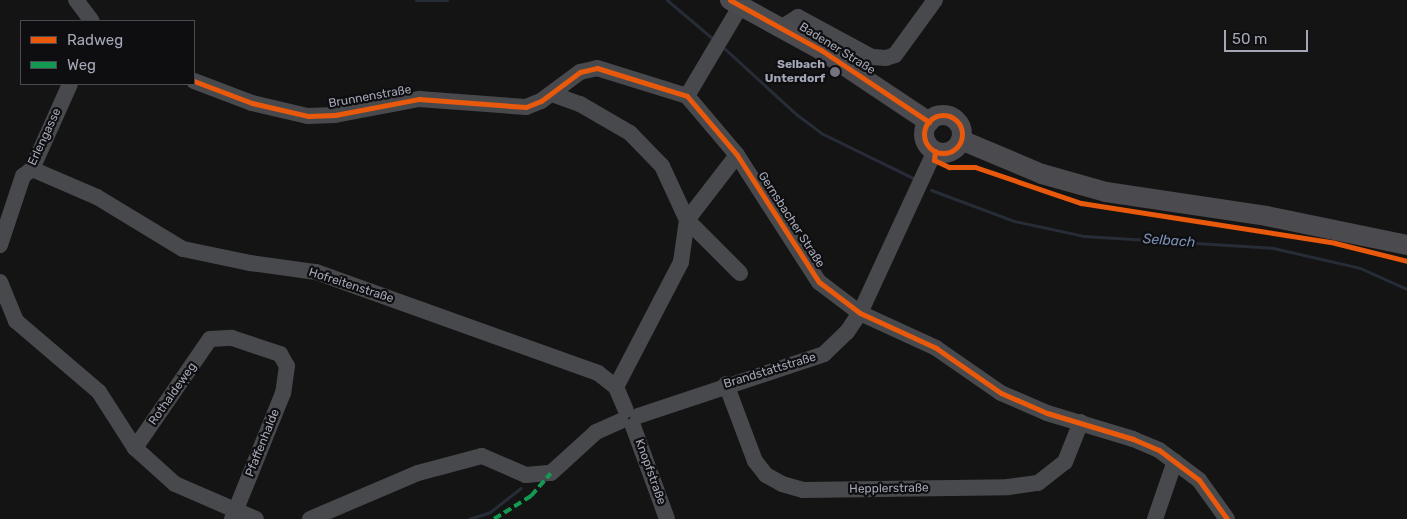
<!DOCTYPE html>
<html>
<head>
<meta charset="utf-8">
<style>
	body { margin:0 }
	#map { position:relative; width:1407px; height:519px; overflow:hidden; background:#141414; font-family:Rubik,sans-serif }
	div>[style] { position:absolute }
	.stream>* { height:3px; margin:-1.5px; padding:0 1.5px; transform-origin:1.5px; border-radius:1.5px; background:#272d36 }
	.minor>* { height:16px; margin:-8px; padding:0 8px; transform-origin:8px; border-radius:8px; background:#48494d }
	.major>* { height:20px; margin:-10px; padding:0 10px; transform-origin:10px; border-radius:10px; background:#4a4a4f }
	.major>.ring { margin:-10px; padding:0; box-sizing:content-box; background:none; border:20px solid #4a4a4f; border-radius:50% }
	.quiet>* { height:4px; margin-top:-2px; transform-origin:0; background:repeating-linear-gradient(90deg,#139951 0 8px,transparent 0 12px) }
	.cycleway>* { height:5px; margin:-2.5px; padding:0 2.5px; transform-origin:2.5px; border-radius:2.5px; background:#e8590c }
	.cycleway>.ring { margin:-2.5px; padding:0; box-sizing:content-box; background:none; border:5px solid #e8590c; border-radius:50% }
	.dots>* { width:14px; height:14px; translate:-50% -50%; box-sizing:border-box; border:2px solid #0e0e10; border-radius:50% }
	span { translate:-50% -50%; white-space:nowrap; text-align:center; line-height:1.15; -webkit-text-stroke:4.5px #0e0e10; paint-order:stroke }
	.street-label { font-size:12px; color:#a4a7b6 }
	.poi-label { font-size:12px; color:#a4a7b6; font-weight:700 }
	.right { translate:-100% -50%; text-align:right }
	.water-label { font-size:14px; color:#798fb3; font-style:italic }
	.legend { position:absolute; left:20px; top:20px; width:175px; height:65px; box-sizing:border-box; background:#0e0e10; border:1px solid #4a4b52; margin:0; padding:6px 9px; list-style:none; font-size:15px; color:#a4a7b6 }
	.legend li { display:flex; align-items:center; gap:10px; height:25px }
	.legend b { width:25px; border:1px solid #4a4b52 }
	.scale { position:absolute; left:1224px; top:30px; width:84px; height:22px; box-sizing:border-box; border:2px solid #a4a7b6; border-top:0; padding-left:6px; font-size:15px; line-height:18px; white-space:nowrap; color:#a4a7b6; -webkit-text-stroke:4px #0e0e10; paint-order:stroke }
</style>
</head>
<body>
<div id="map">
	<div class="stream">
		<div style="left:416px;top:0;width:31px"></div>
		<div style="left:667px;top:0;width:59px;rotate:40.2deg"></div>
		<div style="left:725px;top:49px;width:96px;rotate:42.5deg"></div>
		<div style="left:796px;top:114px;width:31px;rotate:37deg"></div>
		<div style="left:821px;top:133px;width:105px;rotate:26.1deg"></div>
		<div style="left:931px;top:190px;width:89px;rotate:20.5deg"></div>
		<div style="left:1014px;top:221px;width:72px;rotate:12.1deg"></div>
		<div style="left:1084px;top:236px;width:189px;rotate:3.6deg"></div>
		<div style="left:1273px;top:248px;width:89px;rotate:12.9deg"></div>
		<div style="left:1360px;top:268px;width:51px;rotate:24.1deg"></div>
		<div style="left:469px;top:519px;width:22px;rotate:-18deg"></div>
		<div style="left:490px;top:512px;width:39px;rotate:-38deg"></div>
	</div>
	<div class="minor">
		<div style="left:76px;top:0;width:26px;rotate:53deg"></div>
		<div style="left:782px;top:27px;width:19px;rotate:-32deg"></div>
		<div style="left:798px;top:17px;width:84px;rotate:28.4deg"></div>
		<div style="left:872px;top:57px;width:14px;rotate:4deg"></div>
		<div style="left:886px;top:58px;width:9px;rotate:-18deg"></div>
		<div style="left:895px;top:55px;width:68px;rotate:-54deg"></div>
		<div style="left:194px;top:81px;width:62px;rotate:20.8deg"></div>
		<div style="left:252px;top:103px;width:57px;rotate:13.1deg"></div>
		<div style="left:308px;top:116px;width:27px;rotate:-2deg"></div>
		<div style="left:335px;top:115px;width:86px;rotate:-10.8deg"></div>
		<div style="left:419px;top:99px;width:107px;rotate:4.3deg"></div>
		<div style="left:526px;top:107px;width:16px;rotate:-22deg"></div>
		<div style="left:541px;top:101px;width:49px;rotate:-36.6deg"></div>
		<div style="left:580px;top:72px;width:17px;rotate:-13deg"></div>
		<div style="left:597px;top:68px;width:94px;rotate:17.3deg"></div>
		<div style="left:687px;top:96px;width:77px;rotate:49.7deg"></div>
		<div style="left:737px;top:155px;width:151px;rotate:57.2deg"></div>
		<div style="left:819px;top:282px;width:51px;rotate:37.1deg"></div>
		<div style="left:860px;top:313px;width:84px;rotate:24.7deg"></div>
		<div style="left:936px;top:348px;width:79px;rotate:34.7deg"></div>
		<div style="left:1001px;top:393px;width:50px;rotate:23.5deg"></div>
		<div style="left:1047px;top:413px;width:90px;rotate:16.8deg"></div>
		<div style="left:1133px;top:439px;width:28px;rotate:23deg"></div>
		<div style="left:1159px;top:450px;width:50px;rotate:36.9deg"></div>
		<div style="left:1199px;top:480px;width:48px;rotate:54.3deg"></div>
		<div style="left:552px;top:94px;width:30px;rotate:20deg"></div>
		<div style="left:580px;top:104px;width:58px;rotate:30.1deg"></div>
		<div style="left:630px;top:133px;width:46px;rotate:45.9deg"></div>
		<div style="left:662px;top:166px;width:60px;rotate:65.2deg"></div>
		<div style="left:687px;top:220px;width:75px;rotate:45deg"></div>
		<div style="left:687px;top:96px;width:106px;rotate:-59.3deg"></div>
		<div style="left:32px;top:169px;width:71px;rotate:23.3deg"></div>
		<div style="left:97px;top:197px;width:100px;rotate:31.2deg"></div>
		<div style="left:183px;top:249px;width:68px;rotate:11.8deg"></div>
		<div style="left:250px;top:263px;width:67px;rotate:7.8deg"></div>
		<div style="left:316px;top:272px;width:300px;rotate:19.7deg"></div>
		<div style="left:598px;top:373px;width:23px;rotate:38deg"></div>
		<div style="left:616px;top:387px;width:25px;rotate:67deg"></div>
		<div style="left:0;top:245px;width:73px;rotate:-71.6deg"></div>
		<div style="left:23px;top:176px;width:11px;rotate:-38deg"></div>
		<div style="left:32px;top:169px;width:93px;rotate:-65.9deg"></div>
		<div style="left:0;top:282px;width:42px;rotate:67.7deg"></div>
		<div style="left:16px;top:321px;width:109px;rotate:40.5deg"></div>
		<div style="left:99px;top:392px;width:67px;rotate:57.3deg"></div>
		<div style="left:135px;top:448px;width:54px;rotate:42deg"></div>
		<div style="left:175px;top:484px;width:88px;rotate:23.4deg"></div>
		<div style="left:726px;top:384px;width:82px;rotate:69.4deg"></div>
		<div style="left:755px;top:461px;width:18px;rotate:52deg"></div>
		<div style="left:766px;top:475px;width:18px;rotate:29deg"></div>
		<div style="left:782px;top:484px;width:22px;rotate:16deg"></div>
		<div style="left:803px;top:490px;width:205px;rotate:-0.8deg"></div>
		<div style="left:1008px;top:487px;width:30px;rotate:-8deg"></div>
		<div style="left:1038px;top:483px;width:34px;rotate:-38deg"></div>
		<div style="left:1065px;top:462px;width:43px;rotate:-68.2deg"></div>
		<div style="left:616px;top:387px;width:141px;rotate:-62.5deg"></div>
		<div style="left:681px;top:262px;width:42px;rotate:-81.9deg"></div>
		<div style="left:687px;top:220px;width:82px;rotate:-52.4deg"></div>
		<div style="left:638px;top:416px;width:196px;rotate:-18.4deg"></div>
		<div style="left:824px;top:354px;width:32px;rotate:-44deg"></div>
		<div style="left:847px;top:332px;width:23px;rotate:-56deg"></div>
		<div style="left:860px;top:313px;width:179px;rotate:-65.2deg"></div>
		<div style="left:633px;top:426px;width:99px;rotate:69.9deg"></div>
		<div style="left:135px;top:448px;width:132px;rotate:-55.5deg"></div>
		<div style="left:210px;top:339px;width:22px;rotate:-3deg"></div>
		<div style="left:232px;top:338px;width:51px;rotate:18.4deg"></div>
		<div style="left:280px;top:354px;width:14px;rotate:60deg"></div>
		<div style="left:287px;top:366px;width:27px;rotate:98deg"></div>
		<div style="left:283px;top:393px;width:136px;rotate:112deg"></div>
		<div style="left:310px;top:519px;width:117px;rotate:-23.1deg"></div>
		<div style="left:418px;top:473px;width:66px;rotate:-14.9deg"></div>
		<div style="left:482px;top:456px;width:48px;rotate:23.4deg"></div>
		<div style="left:526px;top:475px;width:25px;rotate:-5deg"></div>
		<div style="left:551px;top:473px;width:61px;rotate:-42.3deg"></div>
		<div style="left:596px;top:432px;width:27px;rotate:-24deg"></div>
		<div style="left:1155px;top:519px;width:61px;rotate:-71deg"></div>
	</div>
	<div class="major">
		<div style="left:730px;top:0;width:104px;rotate:28.8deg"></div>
		<div style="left:821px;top:50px;width:130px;rotate:33.7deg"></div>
		<div class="ring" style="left:924px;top:115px;width:18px;height:18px"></div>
		<div style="left:961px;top:140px;width:88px;rotate:22.8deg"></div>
		<div style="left:1042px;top:174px;width:66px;rotate:15.7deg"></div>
		<div style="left:1106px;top:192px;width:162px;rotate:8.5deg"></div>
		<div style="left:1266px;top:216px;width:144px;rotate:11.6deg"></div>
	</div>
	<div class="quiet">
		<div style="left:494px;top:519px;width:44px;rotate:-31.9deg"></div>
		<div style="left:531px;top:496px;width:30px;rotate:-49deg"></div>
	</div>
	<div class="cycleway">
		<div style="left:730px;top:0;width:104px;rotate:28.8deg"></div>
		<div style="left:821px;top:50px;width:130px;rotate:33.7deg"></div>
		<div style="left:194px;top:81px;width:62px;rotate:20.8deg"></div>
		<div style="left:252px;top:103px;width:57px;rotate:13.1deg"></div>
		<div style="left:308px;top:116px;width:27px;rotate:-2deg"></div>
		<div style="left:335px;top:115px;width:86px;rotate:-10.8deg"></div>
		<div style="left:419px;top:99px;width:107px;rotate:4.3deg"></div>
		<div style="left:526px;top:107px;width:16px;rotate:-22deg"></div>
		<div style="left:541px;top:101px;width:49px;rotate:-36.6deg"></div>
		<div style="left:580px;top:72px;width:17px;rotate:-13deg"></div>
		<div style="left:597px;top:68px;width:94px;rotate:17.3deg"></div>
		<div style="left:687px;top:96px;width:77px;rotate:49.7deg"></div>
		<div style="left:737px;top:155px;width:151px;rotate:57.2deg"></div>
		<div style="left:819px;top:282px;width:51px;rotate:37.1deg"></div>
		<div style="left:860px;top:313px;width:84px;rotate:24.7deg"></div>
		<div style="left:936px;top:348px;width:79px;rotate:34.7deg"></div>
		<div style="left:1001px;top:393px;width:50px;rotate:23.5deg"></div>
		<div style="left:1047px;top:413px;width:90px;rotate:16.8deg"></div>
		<div style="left:1133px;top:439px;width:28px;rotate:23deg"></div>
		<div style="left:1159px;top:450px;width:50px;rotate:36.9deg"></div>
		<div style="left:1199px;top:480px;width:48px;rotate:54.3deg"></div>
		<div class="ring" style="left:924px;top:115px;width:33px;height:33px"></div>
		<div style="left:935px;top:151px;width:9px;rotate:96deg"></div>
		<div style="left:934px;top:160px;width:17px;rotate:25deg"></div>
		<div style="left:949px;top:167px;width:26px"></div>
		<div style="left:975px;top:167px;width:112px;rotate:18.8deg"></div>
		<div style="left:1081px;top:203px;width:257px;rotate:8.9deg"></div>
		<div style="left:1335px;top:243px;width:74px;rotate:14deg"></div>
	</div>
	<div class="dots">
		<div style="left:835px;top:72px;background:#72747d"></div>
	</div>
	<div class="street-label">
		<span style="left:837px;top:49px;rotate:32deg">Badener Straße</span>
		<span style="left:370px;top:97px;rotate:-10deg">Brunnenstraße</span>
		<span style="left:45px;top:137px;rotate:-65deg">Erlengasse</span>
		<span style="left:791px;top:220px;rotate:57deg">Gernsbacher Straße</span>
		<span style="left:351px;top:286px;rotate:18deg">Hofreitenstraße</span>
		<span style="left:770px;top:371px;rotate:-17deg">Brandstattstraße</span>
		<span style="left:173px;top:394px;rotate:-55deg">Rothaldeweg</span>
		<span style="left:263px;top:443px;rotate:-68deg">Pfaffenhalde</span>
		<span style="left:650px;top:472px;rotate:70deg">Knopfstraße</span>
		<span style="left:889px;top:489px;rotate:-1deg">Hepplerstraße</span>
	</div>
	<div class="poi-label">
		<span class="right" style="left:825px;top:72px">Selbach<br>Unterdorf</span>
	</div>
	<div class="water-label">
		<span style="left:1169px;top:241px;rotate:4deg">Selbach</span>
	</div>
	<ul class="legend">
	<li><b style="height:6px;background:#e8590c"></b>Radweg</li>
	<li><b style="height:6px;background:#139951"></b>Weg</li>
	</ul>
	<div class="scale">50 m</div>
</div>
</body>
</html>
